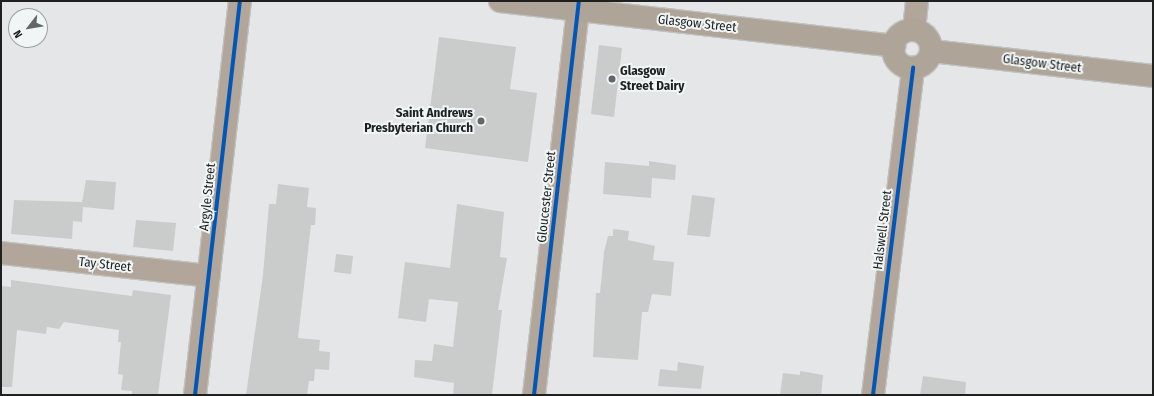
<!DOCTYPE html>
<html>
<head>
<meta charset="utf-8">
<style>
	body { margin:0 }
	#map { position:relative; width:1154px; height:396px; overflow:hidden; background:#e4e6e7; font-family:"Fira Sans Condensed",sans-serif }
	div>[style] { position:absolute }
	.building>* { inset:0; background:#cacccc }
	.roads { filter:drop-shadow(1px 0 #c1c3c3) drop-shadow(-1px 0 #c1c3c3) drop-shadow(0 1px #c1c3c3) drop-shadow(0 -1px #c1c3c3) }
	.minor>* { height:22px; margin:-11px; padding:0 11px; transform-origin:11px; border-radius:11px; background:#b2a59a }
	.tertiary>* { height:22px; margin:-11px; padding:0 11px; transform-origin:11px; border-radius:11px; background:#b2a59a }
	.secondary>* { height:22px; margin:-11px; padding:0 11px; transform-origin:11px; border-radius:11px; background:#afa498 }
	.secondary>.ring { margin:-11px; padding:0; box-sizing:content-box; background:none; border:22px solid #afa498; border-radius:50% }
	.cycleway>* { height:4px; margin:-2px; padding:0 2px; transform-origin:2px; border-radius:2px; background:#0057b8 }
	.dots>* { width:11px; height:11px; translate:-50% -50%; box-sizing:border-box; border:2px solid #f0f5f6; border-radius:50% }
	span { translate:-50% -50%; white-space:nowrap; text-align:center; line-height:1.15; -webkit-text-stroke:4px #f0f5f6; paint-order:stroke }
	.street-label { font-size:13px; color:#1f2121 }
	.poi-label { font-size:13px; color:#1f2121; font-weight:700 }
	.left { translate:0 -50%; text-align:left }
	.right { translate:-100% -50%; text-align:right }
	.frame { position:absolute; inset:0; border:2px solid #1f2121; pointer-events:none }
	.north { position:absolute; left:8px; top:8px; width:40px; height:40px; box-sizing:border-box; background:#f0f5f6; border:1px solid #9ca0a1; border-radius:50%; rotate:239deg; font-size:11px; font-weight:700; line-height:16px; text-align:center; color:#1f2121 }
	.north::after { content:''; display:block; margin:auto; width:14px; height:18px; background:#646666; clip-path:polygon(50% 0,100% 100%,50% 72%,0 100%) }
</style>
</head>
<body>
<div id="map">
	<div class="building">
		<div style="clip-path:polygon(439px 37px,516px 47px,510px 89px,537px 93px,528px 162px,425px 148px)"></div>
		<div style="clip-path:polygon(599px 45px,622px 48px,614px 117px,591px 114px)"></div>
		<div style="clip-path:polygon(649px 161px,676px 165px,675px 180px,652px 178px,651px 198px,603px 194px,605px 162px,649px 166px)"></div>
		<div style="clip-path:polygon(86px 180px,116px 182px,114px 210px,83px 207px,82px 222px,73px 221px,72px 239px,11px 234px,14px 200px,82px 202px)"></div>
		<div style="clip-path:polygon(278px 184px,309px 188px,307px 207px,316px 208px,315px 225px,311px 225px,298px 338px,320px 340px,319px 351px,330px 352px,329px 370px,315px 369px,314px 381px,309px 381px,307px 395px,246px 395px,263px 275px,269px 204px,276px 204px)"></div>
		<div style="clip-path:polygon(692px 195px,715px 198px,710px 237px,687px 235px)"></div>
		<div style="clip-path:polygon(457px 204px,504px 212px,500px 257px,507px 258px,498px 310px,502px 310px,492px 395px,453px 395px,454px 383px,414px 377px,415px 360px,432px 361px,434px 344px,453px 347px,458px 302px,429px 299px,426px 322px,398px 318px,405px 262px,450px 268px)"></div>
		<div style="clip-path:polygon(136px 220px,176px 223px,173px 251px,133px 247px)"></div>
		<div style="clip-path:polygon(613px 229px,629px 231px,628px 240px,655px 246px,653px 260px,674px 262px,671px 296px,652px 294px,648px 312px,642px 312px,638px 360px,593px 357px,596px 293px,600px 293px,604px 252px,608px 236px,613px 236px)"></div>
		<div style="clip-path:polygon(336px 254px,353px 256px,351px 274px,334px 272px)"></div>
		<div style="clip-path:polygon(11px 280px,132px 296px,133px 290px,171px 295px,158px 395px,132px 395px,132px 391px,121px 390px,123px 375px,118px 374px,121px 342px,118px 342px,119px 330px,64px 322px,59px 329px,47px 327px,46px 334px,17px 330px,12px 387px,1px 387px,1px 286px,11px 287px)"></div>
		<div style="clip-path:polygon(678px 362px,704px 366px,701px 389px,658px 386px,660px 369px,677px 371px)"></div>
		<div style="clip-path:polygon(800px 371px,823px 375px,821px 395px,780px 395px,783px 373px,800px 375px)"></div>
		<div style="clip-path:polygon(923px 376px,966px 382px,965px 395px,920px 395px)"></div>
	</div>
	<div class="roads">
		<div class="minor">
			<div style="left:1px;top:253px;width:209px;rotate:6.3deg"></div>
			<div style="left:195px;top:395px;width:397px;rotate:-83.5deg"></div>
			<div style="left:534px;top:395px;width:397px;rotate:-83.5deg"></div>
		</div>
		<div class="tertiary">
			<div style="left:914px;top:30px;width:29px;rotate:-84deg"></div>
			<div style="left:873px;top:395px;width:330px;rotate:-83deg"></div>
		</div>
		<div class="secondary">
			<div style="left:500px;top:1px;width:397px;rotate:6.5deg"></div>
			<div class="ring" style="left:893px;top:30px;width:16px;height:16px"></div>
			<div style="left:931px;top:51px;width:223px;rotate:6.4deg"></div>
		</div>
	</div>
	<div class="cycleway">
		<div style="left:195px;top:395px;width:397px;rotate:-83.5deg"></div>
		<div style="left:534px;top:395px;width:397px;rotate:-83.5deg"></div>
		<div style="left:873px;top:395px;width:330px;rotate:-83deg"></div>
	</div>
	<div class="dots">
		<div style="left:612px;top:79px;background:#646666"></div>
		<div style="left:481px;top:121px;background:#646666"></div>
	</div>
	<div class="street-label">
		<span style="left:697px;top:24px;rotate:6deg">Glasgow Street</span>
		<span style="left:1042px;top:64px;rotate:7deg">Glasgow Street</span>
		<span style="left:208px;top:197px;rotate:-84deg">Argyle Street</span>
		<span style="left:547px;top:197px;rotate:-84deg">Gloucester Street</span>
		<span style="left:883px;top:230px;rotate:-83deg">Halswell Street</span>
		<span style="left:105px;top:265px;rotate:6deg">Tay Street</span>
	</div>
	<div class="poi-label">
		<span class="left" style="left:620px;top:79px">Glasgow<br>Street Dairy</span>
		<span class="right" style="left:473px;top:121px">Saint Andrews<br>Presbyterian Church</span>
	</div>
	<div class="frame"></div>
	<div class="north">N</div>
</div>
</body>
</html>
